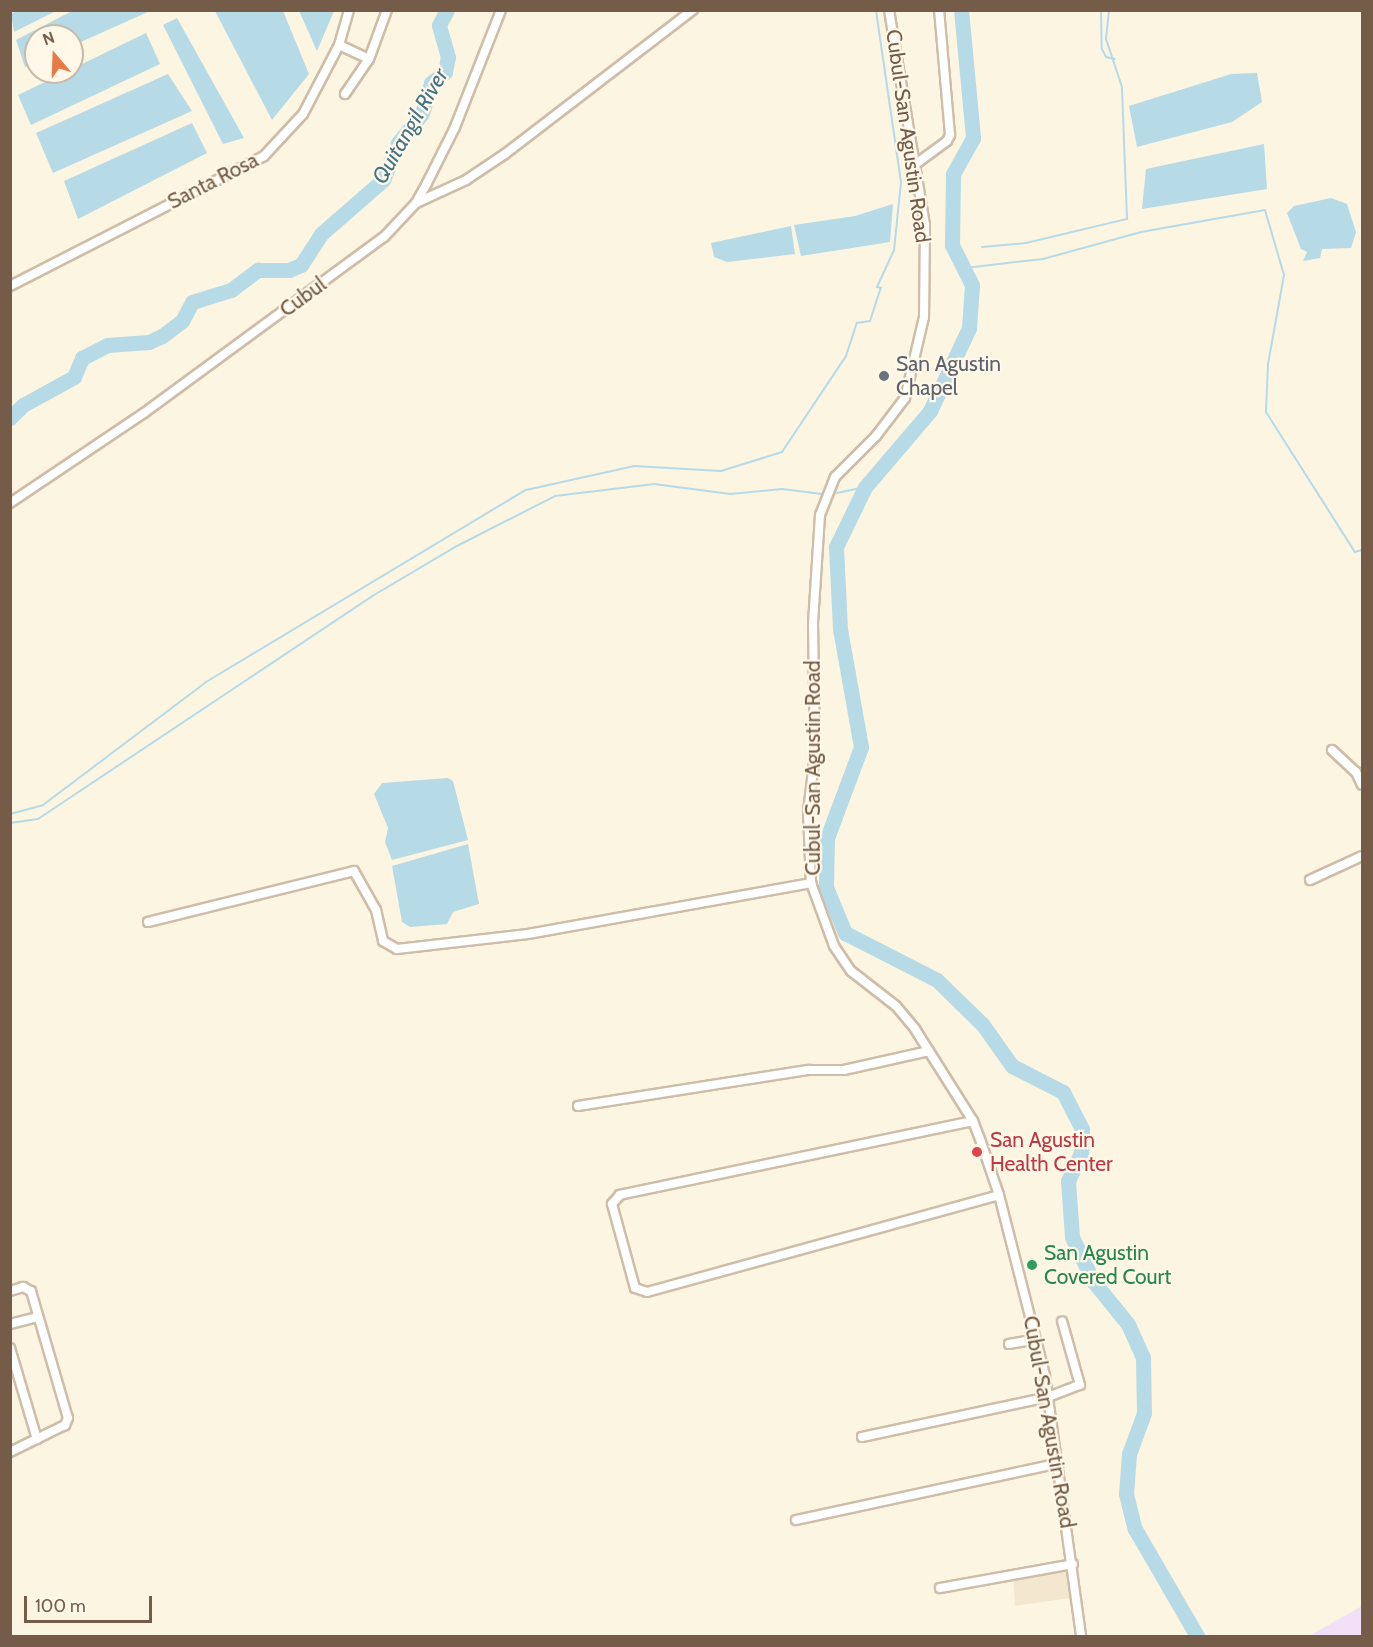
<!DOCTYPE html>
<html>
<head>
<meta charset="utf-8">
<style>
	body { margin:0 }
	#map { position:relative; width:1373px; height:1647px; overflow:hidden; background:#fcf5e2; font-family:Cabin,sans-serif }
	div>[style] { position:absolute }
	.residential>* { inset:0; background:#f4e7d0 }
	.education>* { inset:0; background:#f2dff8 }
	.water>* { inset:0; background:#b6dae6 }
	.stream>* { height:2px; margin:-1px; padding:0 1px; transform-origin:1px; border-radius:1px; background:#b6dae6 }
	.river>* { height:15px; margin:-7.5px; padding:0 7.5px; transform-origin:7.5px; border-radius:7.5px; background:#b6dae6 }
	.roads { filter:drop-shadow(2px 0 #cebda8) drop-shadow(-2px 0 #cebda8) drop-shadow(0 2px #cebda8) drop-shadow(0 -2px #cebda8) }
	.minor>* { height:8px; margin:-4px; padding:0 4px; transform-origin:4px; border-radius:4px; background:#fff }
	.dots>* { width:16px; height:16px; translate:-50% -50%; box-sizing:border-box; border:3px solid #fff8e8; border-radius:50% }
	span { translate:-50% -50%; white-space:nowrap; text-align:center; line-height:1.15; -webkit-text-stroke:4.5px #fff8e8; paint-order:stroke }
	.street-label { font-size:21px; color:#745c48 }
	.worship-label { font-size:21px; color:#5b616d }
	.left { translate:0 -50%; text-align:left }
	.health-label { font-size:21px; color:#be3a42 }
	.leisure-label { font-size:21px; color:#27864d }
	.water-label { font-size:22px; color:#417488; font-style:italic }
	.frame { position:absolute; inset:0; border:12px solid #745c48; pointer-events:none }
	.north { position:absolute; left:24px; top:24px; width:60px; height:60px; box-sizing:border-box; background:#fff8e8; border:2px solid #c7baa8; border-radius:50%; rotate:341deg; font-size:16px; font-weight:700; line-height:24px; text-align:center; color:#745c48 }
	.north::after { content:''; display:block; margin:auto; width:21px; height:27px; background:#e87b45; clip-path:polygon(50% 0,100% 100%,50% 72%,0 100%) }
	.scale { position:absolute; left:24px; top:1596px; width:128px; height:27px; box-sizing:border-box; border:3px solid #745c48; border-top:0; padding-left:8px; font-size:18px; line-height:21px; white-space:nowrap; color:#745c48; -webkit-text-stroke:4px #fff8e8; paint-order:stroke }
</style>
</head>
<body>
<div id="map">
	<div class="residential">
		<div style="clip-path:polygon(1073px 1564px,1077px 1597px,1015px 1606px,1013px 1575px)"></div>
	</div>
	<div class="education">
		<div style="clip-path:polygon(1362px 1606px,1362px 1636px,1309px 1636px)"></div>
	</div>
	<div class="water">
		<div style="clip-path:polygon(17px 10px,56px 10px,56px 11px,14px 32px,11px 14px)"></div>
		<div style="clip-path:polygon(74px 10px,150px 10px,150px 11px,72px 46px,72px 36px,36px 36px,36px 63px,25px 67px,16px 40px)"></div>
		<div style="clip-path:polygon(215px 11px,283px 11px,309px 74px,272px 120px)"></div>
		<div style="clip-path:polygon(299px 11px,334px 11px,317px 51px)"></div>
		<div style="clip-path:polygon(177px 18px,244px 138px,223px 144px,163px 25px)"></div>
		<div style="clip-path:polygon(146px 33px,160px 64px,31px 125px,18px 95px)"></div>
		<div style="clip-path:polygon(1257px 73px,1262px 102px,1232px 122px,1137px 147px,1129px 106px,1231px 74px)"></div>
		<div style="clip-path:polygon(168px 74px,192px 111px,53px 173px,36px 133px)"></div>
		<div style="clip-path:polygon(192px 123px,207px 153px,78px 219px,64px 181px)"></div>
		<div style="clip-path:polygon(1264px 144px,1267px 189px,1142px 209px,1146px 169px)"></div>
		<div style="clip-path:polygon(1331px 198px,1347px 204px,1356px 232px,1351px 248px,1322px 249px,1320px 258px,1303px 261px,1307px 252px,1301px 249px,1287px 213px,1294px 206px)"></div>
		<div style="clip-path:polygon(893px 204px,890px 242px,801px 256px,794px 225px,855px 216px)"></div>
		<div style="clip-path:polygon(791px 226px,795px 254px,727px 262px,714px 257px,711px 243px)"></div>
		<div style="clip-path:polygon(448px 778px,453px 781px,468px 840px,392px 860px,385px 842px,388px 828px,374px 794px,382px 783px)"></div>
		<div style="clip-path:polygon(468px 844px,479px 904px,453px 912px,447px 924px,410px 927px,402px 922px,392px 866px)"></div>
	</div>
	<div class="stream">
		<div style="left:1101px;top:10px;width:39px;rotate:89deg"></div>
		<div style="left:1102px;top:49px;width:9px;rotate:63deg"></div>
		<div style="left:1106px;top:57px;width:9px;rotate:13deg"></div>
		<div style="left:982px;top:247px;width:44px;rotate:-5.2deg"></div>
		<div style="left:1026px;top:243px;width:104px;rotate:-13.4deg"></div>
		<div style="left:1127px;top:219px;width:132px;rotate:-92.2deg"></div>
		<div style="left:1122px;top:87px;width:51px;rotate:-108.4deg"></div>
		<div style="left:1106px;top:39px;width:29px;rotate:-84deg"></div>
		<div style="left:965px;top:268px;width:79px;rotate:-6.6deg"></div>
		<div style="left:1043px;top:259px;width:102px;rotate:-15.4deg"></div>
		<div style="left:1141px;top:232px;width:126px;rotate:-10.1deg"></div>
		<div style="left:1265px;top:210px;width:68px;rotate:73.7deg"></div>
		<div style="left:1284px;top:275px;width:90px;rotate:100.2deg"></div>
		<div style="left:1268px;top:364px;width:48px;rotate:92.4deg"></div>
		<div style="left:1266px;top:412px;width:166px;rotate:57.6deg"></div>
		<div style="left:1355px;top:552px;width:7px;rotate:-16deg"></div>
		<div style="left:837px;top:493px;width:29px;rotate:-12deg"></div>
		<div style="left:10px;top:814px;width:34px;rotate:-15deg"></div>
		<div style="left:43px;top:805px;width:204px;rotate:-37deg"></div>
		<div style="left:206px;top:682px;width:373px;rotate:-31deg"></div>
		<div style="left:526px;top:490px;width:111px;rotate:-12.5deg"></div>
		<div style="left:634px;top:466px;width:87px;rotate:3.3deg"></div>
		<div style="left:721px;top:471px;width:64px;rotate:-17.3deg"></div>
		<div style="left:782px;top:452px;width:115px;rotate:-56.3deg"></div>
		<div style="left:846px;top:356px;width:35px;rotate:-72deg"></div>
		<div style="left:857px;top:323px;width:13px;rotate:-9deg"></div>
		<div style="left:870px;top:321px;width:35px;rotate:-72deg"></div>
		<div style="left:881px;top:288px;width:4px;rotate:-166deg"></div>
		<div style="left:877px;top:287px;width:41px;rotate:-65.3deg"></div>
		<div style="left:894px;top:250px;width:68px;rotate:-84.1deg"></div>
		<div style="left:901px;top:182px;width:174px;rotate:-98.3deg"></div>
		<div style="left:10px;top:823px;width:28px;rotate:-8deg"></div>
		<div style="left:38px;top:819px;width:404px;rotate:-33.7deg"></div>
		<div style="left:374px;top:595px;width:96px;rotate:-30.6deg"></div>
		<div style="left:457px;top:546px;width:110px;rotate:-27deg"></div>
		<div style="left:555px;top:496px;width:100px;rotate:-6.9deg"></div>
		<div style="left:654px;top:484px;width:77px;rotate:7.5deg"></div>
		<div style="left:730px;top:494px;width:52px;rotate:-5.5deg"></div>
		<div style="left:782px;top:489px;width:40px;rotate:7.1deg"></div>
	</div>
	<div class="river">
		<div style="left:961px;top:10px;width:129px;rotate:84.6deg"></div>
		<div style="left:973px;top:138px;width:41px;rotate:119.1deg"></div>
		<div style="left:953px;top:174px;width:71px;rotate:90.8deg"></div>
		<div style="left:952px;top:245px;width:45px;rotate:63.4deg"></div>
		<div style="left:972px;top:285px;width:43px;rotate:94deg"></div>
		<div style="left:969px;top:328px;width:92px;rotate:115.2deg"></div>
		<div style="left:930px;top:411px;width:100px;rotate:130.5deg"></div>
		<div style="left:865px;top:487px;width:67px;rotate:115.8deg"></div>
		<div style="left:836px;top:547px;width:82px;rotate:87.2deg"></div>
		<div style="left:840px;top:629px;width:120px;rotate:79.9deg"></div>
		<div style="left:861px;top:747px;width:97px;rotate:110.5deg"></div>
		<div style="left:827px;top:838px;width:49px;rotate:91.2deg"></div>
		<div style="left:826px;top:887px;width:50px;rotate:67.6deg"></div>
		<div style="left:845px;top:933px;width:103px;rotate:27.1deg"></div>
		<div style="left:937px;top:980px;width:64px;rotate:44.4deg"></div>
		<div style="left:983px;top:1025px;width:50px;rotate:54.7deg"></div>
		<div style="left:1012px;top:1066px;width:57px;rotate:27deg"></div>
		<div style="left:1063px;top:1092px;width:42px;rotate:62.8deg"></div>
		<div style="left:1082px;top:1129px;width:24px;rotate:92deg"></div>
		<div style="left:1081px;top:1153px;width:31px;rotate:115deg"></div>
		<div style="left:1068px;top:1181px;width:56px;rotate:85.9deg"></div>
		<div style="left:1072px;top:1237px;width:49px;rotate:64.5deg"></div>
		<div style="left:1093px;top:1281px;width:55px;rotate:50.9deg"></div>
		<div style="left:1128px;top:1324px;width:36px;rotate:66deg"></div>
		<div style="left:1143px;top:1357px;width:56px;rotate:89deg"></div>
		<div style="left:1144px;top:1413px;width:44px;rotate:110.1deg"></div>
		<div style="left:1129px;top:1454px;width:40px;rotate:94.3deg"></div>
		<div style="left:1126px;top:1494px;width:36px;rotate:76deg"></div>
		<div style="left:1135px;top:1529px;width:124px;rotate:59.9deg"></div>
		<div style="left:10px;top:418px;width:18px;rotate:-45deg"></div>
		<div style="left:23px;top:405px;width:58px;rotate:-28.8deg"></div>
		<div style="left:74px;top:377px;width:21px;rotate:-67deg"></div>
		<div style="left:82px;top:358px;width:28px;rotate:-27deg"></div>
		<div style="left:107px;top:345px;width:42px;rotate:-4.1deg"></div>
		<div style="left:149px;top:342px;width:14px;rotate:-25deg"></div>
		<div style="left:162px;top:336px;width:25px;rotate:-37deg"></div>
		<div style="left:182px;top:321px;width:21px;rotate:-62deg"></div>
		<div style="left:192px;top:302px;width:41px;rotate:-17.1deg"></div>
		<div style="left:231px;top:290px;width:34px;rotate:-37deg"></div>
		<div style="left:258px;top:270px;width:31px"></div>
		<div style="left:289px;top:270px;width:13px;rotate:-23deg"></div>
		<div style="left:301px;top:265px;width:37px;rotate:-57deg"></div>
		<div style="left:321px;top:234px;width:82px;rotate:-41.1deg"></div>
		<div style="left:383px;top:180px;width:40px;rotate:-68deg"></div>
		<div style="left:398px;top:143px;width:38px;rotate:-51deg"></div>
		<div style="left:422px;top:113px;width:31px;rotate:-73deg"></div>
		<div style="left:431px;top:83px;width:18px;rotate:-38deg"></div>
		<div style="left:445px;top:72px;width:15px;rotate:-79deg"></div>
		<div style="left:448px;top:57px;width:33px;rotate:-106deg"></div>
		<div style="left:439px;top:25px;width:17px;rotate:-62deg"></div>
	</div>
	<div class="roads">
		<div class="minor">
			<div style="left:889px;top:10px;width:218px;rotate:80.5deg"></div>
			<div style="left:925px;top:225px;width:92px;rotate:90.6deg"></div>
			<div style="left:924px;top:317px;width:83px;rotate:103.2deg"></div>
			<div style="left:905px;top:398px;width:48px;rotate:127.3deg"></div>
			<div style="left:876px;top:436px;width:58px;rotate:135deg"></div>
			<div style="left:835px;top:477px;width:41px;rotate:111.5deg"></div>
			<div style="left:820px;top:515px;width:108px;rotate:93.7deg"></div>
			<div style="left:813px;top:623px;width:131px;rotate:89.1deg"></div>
			<div style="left:815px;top:754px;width:58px;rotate:96.9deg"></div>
			<div style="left:808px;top:812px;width:71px;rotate:87.6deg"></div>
			<div style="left:811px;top:883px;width:67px;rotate:69.9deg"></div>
			<div style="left:834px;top:946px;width:30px;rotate:56deg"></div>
			<div style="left:851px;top:971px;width:57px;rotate:37.9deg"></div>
			<div style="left:896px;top:1006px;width:30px;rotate:50deg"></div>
			<div style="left:915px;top:1029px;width:109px;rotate:57.8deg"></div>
			<div style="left:973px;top:1121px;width:22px;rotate:69deg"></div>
			<div style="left:981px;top:1142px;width:56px;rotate:71.2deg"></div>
			<div style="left:999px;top:1195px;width:187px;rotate:75.7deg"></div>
			<div style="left:1045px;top:1376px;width:262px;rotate:82.1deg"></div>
			<div style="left:339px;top:45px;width:33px;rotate:25deg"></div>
			<div style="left:345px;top:94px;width:42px;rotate:-55.6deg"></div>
			<div style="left:369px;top:59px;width:52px;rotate:-69.8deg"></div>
			<div style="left:913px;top:166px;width:42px;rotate:-36.3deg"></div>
			<div style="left:947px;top:141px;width:7px;rotate:-63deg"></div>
			<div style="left:950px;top:135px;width:125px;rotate:-95deg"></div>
			<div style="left:416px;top:203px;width:55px;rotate:-24.7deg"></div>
			<div style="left:466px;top:180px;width:47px;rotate:-33.7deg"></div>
			<div style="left:505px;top:154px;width:237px;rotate:-37.5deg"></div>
			<div style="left:10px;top:286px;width:285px;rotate:-27.1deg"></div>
			<div style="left:264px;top:156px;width:57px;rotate:-47.1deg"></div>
			<div style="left:303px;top:114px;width:78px;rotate:-62.4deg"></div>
			<div style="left:339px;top:45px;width:36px;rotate:-74deg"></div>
			<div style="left:10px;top:503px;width:161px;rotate:-33.9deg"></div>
			<div style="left:144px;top:413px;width:298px;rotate:-36.3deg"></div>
			<div style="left:384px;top:237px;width:47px;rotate:-46.7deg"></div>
			<div style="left:416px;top:203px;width:23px;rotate:-61deg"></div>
			<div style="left:427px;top:183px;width:63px;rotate:-63.4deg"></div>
			<div style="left:455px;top:127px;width:126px;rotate:-68.5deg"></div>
			<div style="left:1332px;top:750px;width:33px;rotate:43deg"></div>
			<div style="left:1356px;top:772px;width:14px;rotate:65deg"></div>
			<div style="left:1310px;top:880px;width:57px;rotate:-24.8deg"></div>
			<div style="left:148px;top:922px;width:212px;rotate:-13.9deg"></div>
			<div style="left:354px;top:871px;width:45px;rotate:60.6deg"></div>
			<div style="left:376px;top:910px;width:32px;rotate:77deg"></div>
			<div style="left:383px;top:941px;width:16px;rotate:30deg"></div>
			<div style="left:397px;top:949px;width:132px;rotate:-6.5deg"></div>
			<div style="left:528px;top:934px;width:288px;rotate:-10.2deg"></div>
			<div style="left:578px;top:1106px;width:234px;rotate:-8.9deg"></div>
			<div style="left:809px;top:1070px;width:35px"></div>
			<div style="left:844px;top:1070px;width:87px;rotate:-12.6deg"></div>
			<div style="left:973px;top:1121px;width:361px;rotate:168.2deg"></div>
			<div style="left:620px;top:1195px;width:12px;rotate:132deg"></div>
			<div style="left:612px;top:1204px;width:87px;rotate:74.7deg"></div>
			<div style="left:635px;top:1288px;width:13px;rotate:18deg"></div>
			<div style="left:647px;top:1292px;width:365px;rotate:-15.4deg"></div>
			<div style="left:10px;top:1291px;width:14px;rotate:-17deg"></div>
			<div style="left:23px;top:1287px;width:9px;rotate:27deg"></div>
			<div style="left:31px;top:1291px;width:132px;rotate:73.8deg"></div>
			<div style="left:68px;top:1418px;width:8px;rotate:113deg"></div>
			<div style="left:65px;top:1425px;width:61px;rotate:153.9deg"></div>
			<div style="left:10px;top:1324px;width:29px;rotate:-14deg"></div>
			<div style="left:1009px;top:1344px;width:27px;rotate:-10deg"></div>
			<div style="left:10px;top:1348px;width:95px;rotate:73.5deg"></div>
			<div style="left:862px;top:1437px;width:190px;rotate:-12.1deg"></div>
			<div style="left:1048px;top:1397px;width:34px;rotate:-21deg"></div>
			<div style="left:1080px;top:1385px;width:66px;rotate:-105.7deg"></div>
			<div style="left:796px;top:1520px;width:269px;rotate:-12.2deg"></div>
			<div style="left:940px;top:1588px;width:135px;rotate:-10.2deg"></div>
		</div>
	</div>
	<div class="dots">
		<div style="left:884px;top:376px;background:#6b7280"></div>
		<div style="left:977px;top:1152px;background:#e0444e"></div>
		<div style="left:1032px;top:1265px;background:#2e9e5b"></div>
	</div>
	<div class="street-label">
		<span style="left:908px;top:136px;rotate:82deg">Cubul-San Agustin Road</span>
		<span style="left:213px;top:181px;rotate:-27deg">Santa Rosa</span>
		<span style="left:303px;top:297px;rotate:-36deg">Cubul</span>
		<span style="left:813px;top:768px;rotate:-90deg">Cubul-San Agustin Road</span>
		<span style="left:1049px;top:1422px;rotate:80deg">Cubul-San Agustin Road</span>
	</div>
	<div class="worship-label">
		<span class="left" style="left:896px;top:376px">San Agustin<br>Chapel</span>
	</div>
	<div class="health-label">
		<span class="left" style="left:990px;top:1152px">San Agustin<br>Health Center</span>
	</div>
	<div class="leisure-label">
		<span class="left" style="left:1044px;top:1265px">San Agustin<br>Covered Court</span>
	</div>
	<div class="water-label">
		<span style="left:410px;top:126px;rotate:-60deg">Quitangil River</span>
	</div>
	<div class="frame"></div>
	<div class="north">N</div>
	<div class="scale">100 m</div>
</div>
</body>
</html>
